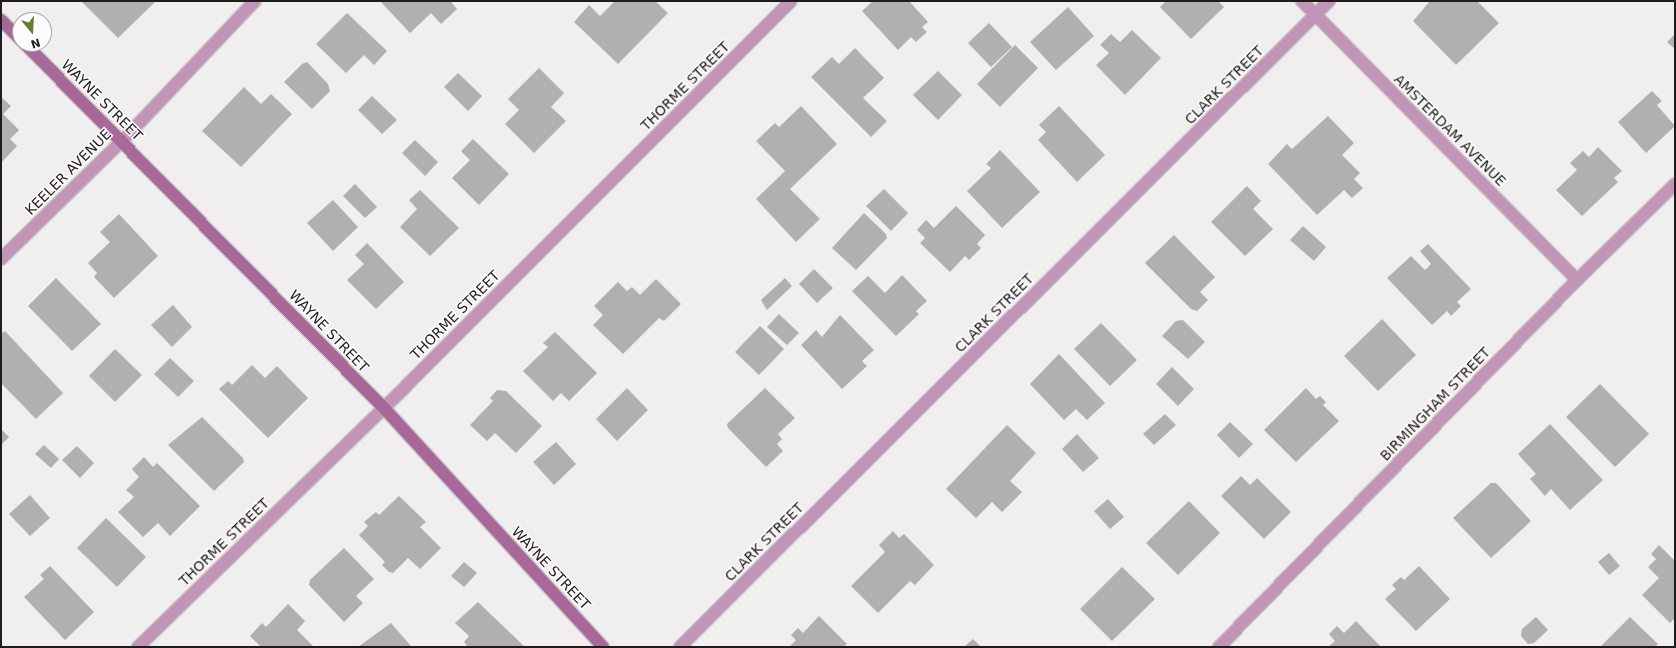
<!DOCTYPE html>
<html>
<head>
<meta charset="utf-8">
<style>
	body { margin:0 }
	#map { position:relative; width:1676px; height:648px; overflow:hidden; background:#f1eef0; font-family:"DejaVu Sans",sans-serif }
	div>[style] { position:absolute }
	.building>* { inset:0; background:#b2afb1 }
	.roads { filter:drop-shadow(1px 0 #cbc8ca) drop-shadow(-1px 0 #cbc8ca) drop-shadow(0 1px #cbc8ca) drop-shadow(0 -1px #cbc8ca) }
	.street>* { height:12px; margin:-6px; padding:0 6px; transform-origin:6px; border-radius:6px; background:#c295b7 }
	.secondary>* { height:12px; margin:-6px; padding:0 6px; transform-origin:6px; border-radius:6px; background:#a9689a }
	span { translate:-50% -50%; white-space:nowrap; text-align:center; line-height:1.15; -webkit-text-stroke:3px #fefbfd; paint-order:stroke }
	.street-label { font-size:14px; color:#1e1d1e }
	.frame { position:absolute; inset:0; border:2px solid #1e1d1e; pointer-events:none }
	.north { position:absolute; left:12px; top:12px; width:40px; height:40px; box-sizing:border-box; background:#fefbfd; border:1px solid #a4a2a4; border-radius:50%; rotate:162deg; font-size:11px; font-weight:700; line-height:16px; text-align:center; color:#1e1d1e }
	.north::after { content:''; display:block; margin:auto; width:14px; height:18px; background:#637d30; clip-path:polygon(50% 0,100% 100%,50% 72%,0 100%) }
</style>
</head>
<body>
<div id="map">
	<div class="building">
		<div style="clip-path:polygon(81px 1px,156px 1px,118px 38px)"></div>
		<div style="clip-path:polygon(380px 1px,450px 1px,457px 9px,441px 24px,431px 13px,410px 33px)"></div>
		<div style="clip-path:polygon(615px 1px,655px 1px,668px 13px,618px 64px,574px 22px,589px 5px,600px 16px)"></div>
		<div style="clip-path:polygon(873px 1px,909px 1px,928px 22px,922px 27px,927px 32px,916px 42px,911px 37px,898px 50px,862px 11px)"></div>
		<div style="clip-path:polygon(1166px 1px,1218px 1px,1224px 7px,1191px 39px,1160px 7px)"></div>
		<div style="clip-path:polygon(1430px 1px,1477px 1px,1499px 23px,1456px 65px,1413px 21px)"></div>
		<div style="clip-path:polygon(1068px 7px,1094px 36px,1056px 70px,1030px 42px)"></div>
		<div style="clip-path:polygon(347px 13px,387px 51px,374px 65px,364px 55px,346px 73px,316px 44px)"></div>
		<div style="clip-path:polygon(989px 23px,1012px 47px,991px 67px,968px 43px)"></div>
		<div style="clip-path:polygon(1132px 30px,1161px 58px,1125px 95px,1096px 65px,1109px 53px,1100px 45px,1111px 34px,1120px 42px)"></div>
		<div style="clip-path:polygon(1675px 34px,1675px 49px,1667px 42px)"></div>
		<div style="clip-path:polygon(1015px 45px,1038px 68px,1000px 107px,977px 84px)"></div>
		<div style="clip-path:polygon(855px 48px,884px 78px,863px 98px,887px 121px,871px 137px,811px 77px,832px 57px,839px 64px)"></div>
		<div style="clip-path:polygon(307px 62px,328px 84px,330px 91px,312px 109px,284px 82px,302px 64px)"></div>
		<div style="clip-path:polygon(539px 68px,564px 93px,551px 107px,566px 121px,534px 153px,505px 124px,519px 110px,508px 99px)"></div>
		<div style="clip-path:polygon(938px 71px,962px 95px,938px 120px,913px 95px)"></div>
		<div style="clip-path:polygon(458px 73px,482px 96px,468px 111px,444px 87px)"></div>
		<div style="clip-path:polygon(244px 87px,261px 104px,271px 94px,292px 114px,241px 167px,202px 131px)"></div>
		<div style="clip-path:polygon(1652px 91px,1662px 101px,1657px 105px,1675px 126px,1646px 153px,1618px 122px)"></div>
		<div style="clip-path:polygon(372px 96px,397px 120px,382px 134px,358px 110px)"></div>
		<div style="clip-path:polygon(1px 97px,11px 106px,3px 114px,19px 130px,10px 139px,17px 146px,1px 163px)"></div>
		<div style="clip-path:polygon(801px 106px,837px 144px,790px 189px,820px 219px,796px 242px,756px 199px,785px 171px,756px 141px,775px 123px,779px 127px)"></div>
		<div style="clip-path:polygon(1059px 106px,1105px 155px,1077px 182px,1038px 140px,1046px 132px,1039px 125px)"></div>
		<div style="clip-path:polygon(1328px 116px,1354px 143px,1342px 155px,1360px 173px,1354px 179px,1363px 188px,1352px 198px,1344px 190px,1317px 215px,1268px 164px,1287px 144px,1292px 149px)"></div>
		<div style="clip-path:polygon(473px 139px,509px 174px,479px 205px,452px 178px,470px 160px,461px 151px)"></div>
		<div style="clip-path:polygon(415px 140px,438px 162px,425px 176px,402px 153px)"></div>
		<div style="clip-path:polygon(1598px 147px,1622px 171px,1614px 178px,1618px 182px,1582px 216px,1556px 190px,1577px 170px,1570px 163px,1583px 151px,1589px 157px)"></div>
		<div style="clip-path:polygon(1000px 150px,1040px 192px,1002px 228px,967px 191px,991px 168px,986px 164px)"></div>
		<div style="clip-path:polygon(355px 184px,377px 207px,365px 218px,343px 196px)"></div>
		<div style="clip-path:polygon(1247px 186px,1261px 201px,1253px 209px,1273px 229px,1245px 256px,1211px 222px)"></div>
		<div style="clip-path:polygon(884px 189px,908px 213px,891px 231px,866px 206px)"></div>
		<div style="clip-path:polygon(420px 190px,459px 228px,430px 256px,400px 227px,417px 209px,409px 200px)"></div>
		<div style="clip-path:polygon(333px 200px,358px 227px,333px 251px,307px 223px)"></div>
		<div style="clip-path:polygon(956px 206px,985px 235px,977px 244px,981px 248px,969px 260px,965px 256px,950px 272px,920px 243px,925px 238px,917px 230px,926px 220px,934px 228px)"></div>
		<div style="clip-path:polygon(864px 213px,886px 234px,887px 238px,856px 270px,832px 248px)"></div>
		<div style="clip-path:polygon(119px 214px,158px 256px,114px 298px,94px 277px,97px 273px,88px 263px,110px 242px,100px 232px)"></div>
		<div style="clip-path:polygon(1303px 226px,1326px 247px,1314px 261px,1290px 240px)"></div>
		<div style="clip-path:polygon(1174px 235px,1215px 277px,1200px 292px,1208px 300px,1197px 311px,1191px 309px,1145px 263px)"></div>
		<div style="clip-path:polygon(367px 243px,404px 282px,376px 309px,347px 280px,364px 264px,355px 255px)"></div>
		<div style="clip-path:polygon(1428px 244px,1471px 289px,1457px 302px,1461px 306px,1451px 316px,1447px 311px,1432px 325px,1387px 278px,1411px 256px,1425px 270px,1431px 264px,1420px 251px)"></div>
		<div style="clip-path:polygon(814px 269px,833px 288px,817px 303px,799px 284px)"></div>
		<div style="clip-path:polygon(902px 275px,927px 301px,916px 311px,919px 314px,896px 336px,852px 291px,868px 276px,885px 293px)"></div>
		<div style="clip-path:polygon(56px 278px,101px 324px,72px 351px,28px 306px)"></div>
		<div style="clip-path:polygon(785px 278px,792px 286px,767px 310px,761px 300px)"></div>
		<div style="clip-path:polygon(656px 279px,681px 304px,664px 321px,659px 318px,623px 354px,593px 325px,603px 315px,594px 306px,618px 282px,627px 291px,632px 287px,640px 295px)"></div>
		<div style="clip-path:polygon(173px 305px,192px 327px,172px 347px,151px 325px)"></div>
		<div style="clip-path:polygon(779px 314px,799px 333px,787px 345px,767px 327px)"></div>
		<div style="clip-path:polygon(840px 315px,874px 350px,862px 361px,867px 366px,842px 389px,801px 345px,816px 330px,822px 337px)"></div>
		<div style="clip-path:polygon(1382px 319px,1416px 355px,1378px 391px,1344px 356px)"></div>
		<div style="clip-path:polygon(1183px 320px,1205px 342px,1188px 359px,1162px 336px,1176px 321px)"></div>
		<div style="clip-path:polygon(1101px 323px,1137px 360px,1110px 386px,1074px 349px)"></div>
		<div style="clip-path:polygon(760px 326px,784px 349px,759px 375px,735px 352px)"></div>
		<div style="clip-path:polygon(5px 331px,63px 393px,36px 419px,1px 383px,1px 334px)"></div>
		<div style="clip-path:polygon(555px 332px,597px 373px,569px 401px,561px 393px,553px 401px,523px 371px,548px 347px,543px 343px)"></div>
		<div style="clip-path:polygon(115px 349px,142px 375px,115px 402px,89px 376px)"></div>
		<div style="clip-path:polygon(1059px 354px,1105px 403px,1087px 420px,1076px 409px,1064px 420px,1030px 384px)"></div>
		<div style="clip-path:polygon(170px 358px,194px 381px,178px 397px,154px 374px)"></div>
		<div style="clip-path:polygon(252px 365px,265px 378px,277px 366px,308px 398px,268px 438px,219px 389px,228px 381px,232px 385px)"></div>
		<div style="clip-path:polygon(1172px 367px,1194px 389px,1178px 406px,1156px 384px)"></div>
		<div style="clip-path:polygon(1600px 384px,1649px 434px,1615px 467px,1566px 417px)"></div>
		<div style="clip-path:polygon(627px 388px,648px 410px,617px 441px,596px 419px)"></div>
		<div style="clip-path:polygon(765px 388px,795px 418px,778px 434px,782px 439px,777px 444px,783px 451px,766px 467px,728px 428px,727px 424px)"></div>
		<div style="clip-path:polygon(1306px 388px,1316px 399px,1320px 396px,1326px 402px,1323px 405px,1339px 421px,1296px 462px,1264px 430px)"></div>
		<div style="clip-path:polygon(497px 390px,506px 391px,542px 426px,516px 453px,495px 433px,487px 441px,470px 425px,493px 401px,490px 398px)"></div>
		<div style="clip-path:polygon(1165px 414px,1176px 425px,1154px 445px,1143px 434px)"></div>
		<div style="clip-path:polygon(202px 417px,243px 458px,244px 462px,214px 491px,168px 445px)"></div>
		<div style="clip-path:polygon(1230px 422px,1253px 444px,1239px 458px,1217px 435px)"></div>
		<div style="clip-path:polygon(1550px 424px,1603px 480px,1570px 510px,1551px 489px,1545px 496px,1530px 479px,1536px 474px,1518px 454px)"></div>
		<div style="clip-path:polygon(1007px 425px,1036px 453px,1010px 481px,1022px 492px,1002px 512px,992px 502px,976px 518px,946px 489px)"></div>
		<div style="clip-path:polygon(1px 429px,9px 437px,1px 445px)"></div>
		<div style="clip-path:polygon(1077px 434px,1099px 458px,1083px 472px,1062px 449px)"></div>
		<div style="clip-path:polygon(556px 442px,576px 464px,554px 485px,533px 462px)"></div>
		<div style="clip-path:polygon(44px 445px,59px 459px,51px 468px,35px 454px)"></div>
		<div style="clip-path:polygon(77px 446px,94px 463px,80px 478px,62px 460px)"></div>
		<div style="clip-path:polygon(144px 457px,153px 467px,157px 463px,200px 506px,170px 536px,158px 523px,143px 537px,118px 512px,134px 497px,126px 490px,139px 477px,132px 469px)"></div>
		<div style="clip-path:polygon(1241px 476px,1250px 485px,1257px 478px,1291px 512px,1264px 539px,1221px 496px)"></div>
		<div style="clip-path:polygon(1491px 483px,1496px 483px,1531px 521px,1491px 558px,1453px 518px)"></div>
		<div style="clip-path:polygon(30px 495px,50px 518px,30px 536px,9px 514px)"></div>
		<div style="clip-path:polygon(399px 496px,426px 522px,420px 527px,441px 548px,420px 569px,408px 558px,393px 573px,389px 572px,382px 565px,385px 562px,359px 535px,368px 526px,364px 522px,376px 512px,379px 515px)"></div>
		<div style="clip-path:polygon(1108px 499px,1124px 517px,1110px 529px,1094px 511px)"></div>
		<div style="clip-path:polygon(1189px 501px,1220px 533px,1178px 575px,1146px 543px)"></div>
		<div style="clip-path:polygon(106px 518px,146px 557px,117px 587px,77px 548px)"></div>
		<div style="clip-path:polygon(893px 531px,899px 538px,904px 534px,934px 565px,915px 585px,910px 581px,878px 613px,851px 586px,885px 552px,879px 545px)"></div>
		<div style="clip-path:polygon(1659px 545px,1675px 561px,1675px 618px,1670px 623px,1642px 595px,1659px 578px,1648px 567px,1656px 559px,1651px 554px)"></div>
		<div style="clip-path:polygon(344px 548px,374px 579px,356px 596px,363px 603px,344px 622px,309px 585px,310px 580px)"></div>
		<div style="clip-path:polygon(1609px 553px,1620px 566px,1609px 575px,1598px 562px)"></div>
		<div style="clip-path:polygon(464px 562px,477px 573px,464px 587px,451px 576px)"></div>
		<div style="clip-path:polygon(50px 566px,94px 612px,65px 640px,24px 597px,44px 579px,40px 575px)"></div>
		<div style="clip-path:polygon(1419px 566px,1450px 599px,1416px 631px,1385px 599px,1396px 589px,1392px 585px,1401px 577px,1404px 580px)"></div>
		<div style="clip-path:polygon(1122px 567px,1155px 599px,1112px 641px,1080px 609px)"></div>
		<div style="clip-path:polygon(478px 602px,525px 647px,468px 647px,464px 642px,469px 636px,455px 623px)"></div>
		<div style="clip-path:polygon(288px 604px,305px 621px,297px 630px,314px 647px,261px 647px,250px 636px,262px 623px,266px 627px)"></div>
		<div style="clip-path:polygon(819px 616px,847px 644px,843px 647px,789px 647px,796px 640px,791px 635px,798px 628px,803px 633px)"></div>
		<div style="clip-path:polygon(1536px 617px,1548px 630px,1534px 643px,1528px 644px,1521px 636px,1522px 629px)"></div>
		<div style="clip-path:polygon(1630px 617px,1658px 644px,1655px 647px,1600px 647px)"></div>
		<div style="clip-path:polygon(1356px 621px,1381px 647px,1328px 647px,1335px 641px,1329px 634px,1337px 626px,1344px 633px)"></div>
		<div style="clip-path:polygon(391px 623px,411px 646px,410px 647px,358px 647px)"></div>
		<div style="clip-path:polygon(973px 639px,981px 647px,964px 647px)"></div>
	</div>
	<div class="roads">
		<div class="street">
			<div style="left:1302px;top:1px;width:392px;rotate:45.4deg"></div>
			<div style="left:1px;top:259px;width:169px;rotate:-44.3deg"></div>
			<div style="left:122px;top:141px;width:193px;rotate:-46.5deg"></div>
			<div style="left:138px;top:647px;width:374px;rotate:-44.2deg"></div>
			<div style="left:406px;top:386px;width:544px;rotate:-45deg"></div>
			<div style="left:680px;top:647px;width:916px;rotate:-44.87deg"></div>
			<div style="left:1219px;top:647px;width:513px;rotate:-45.71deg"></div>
			<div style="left:1577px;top:280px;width:137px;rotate:-44.4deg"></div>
		</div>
		<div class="secondary">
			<div style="left:1px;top:20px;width:27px;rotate:45deg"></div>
			<div style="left:25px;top:44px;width:511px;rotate:45.4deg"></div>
			<div style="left:384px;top:408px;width:324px;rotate:47.5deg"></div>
		</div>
	</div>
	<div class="street-label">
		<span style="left:1224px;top:85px;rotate:-45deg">CLARK STREET</span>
		<span style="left:685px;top:86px;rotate:-45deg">THORME STREET</span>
		<span style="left:102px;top:100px;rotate:45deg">WAYNE STREET</span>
		<span style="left:1450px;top:130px;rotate:45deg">AMSTERDAM AVENUE</span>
		<span style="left:68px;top:172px;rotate:-45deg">KEELER AVENUE</span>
		<span style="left:994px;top:313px;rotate:-45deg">CLARK STREET</span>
		<span style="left:455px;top:315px;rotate:-45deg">THORME STREET</span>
		<span style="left:329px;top:331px;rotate:46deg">WAYNE STREET</span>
		<span style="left:1435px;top:404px;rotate:-46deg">BIRMINGHAM STREET</span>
		<span style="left:224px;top:542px;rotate:-44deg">THORME STREET</span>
		<span style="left:764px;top:542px;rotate:-45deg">CLARK STREET</span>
		<span style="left:551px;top:568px;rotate:47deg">WAYNE STREET</span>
	</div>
	<div class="frame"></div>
	<div class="north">N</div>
</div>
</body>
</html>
